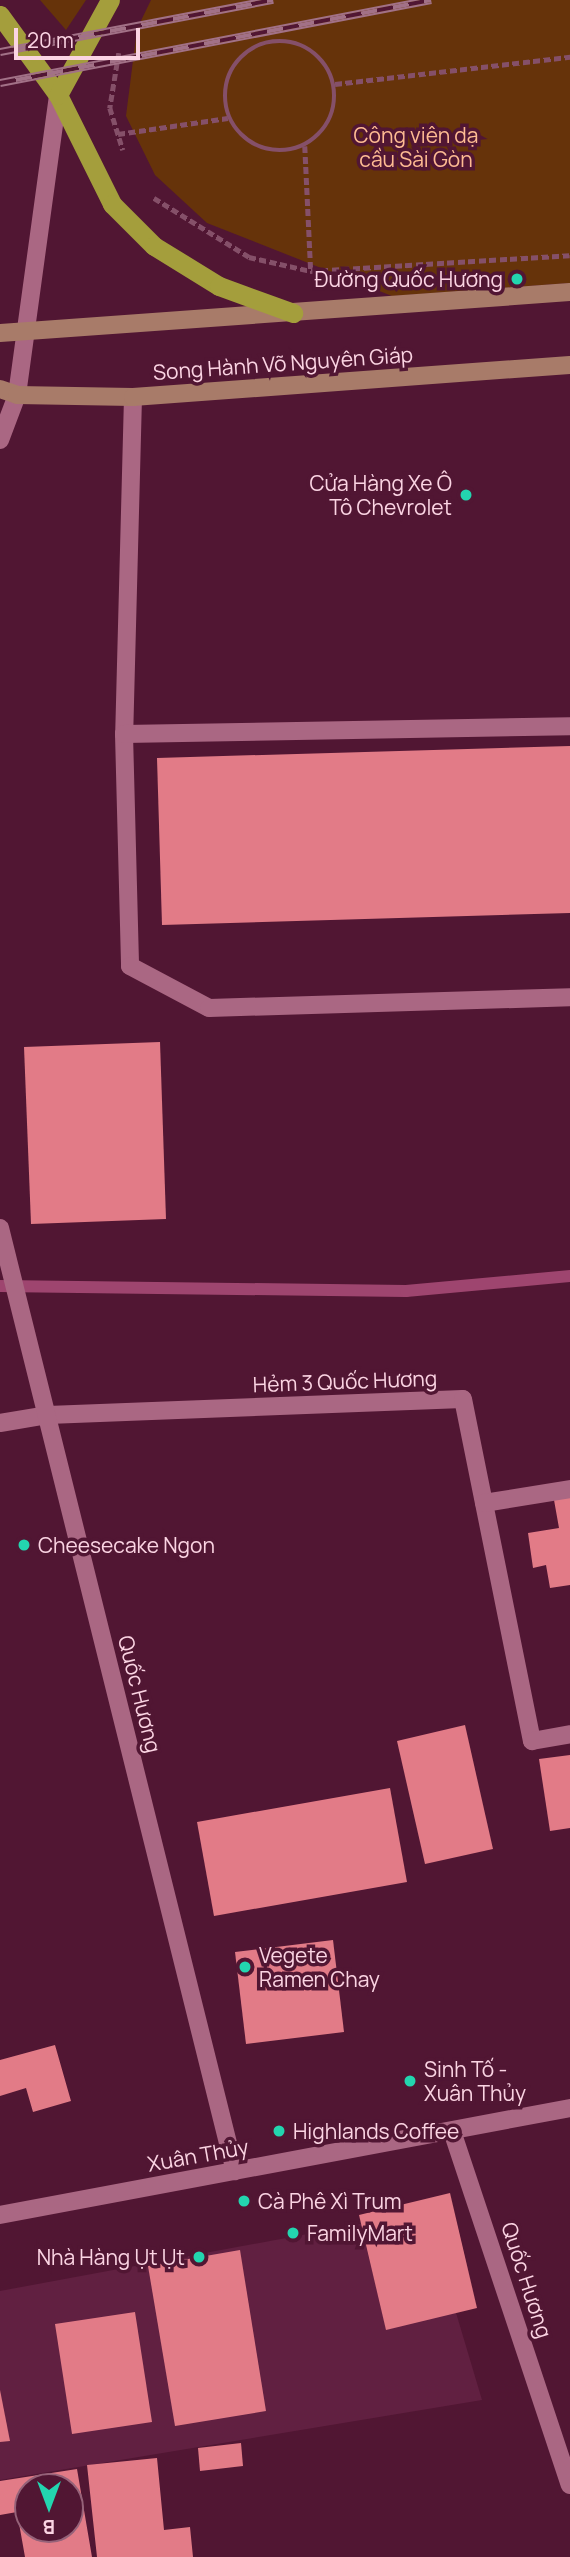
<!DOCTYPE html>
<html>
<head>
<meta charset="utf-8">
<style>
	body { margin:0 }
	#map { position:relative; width:570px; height:2557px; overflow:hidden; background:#511633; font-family:Manrope,sans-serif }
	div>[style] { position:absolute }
	.built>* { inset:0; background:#612041 }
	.green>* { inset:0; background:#66330a }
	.stream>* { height:12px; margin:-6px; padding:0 6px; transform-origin:6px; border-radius:6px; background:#9e456f }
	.building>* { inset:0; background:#e27b87 }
	.path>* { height:4.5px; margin-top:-2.25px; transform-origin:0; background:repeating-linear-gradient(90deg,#855069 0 7px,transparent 0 10.5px) }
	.path>.ring { margin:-2.25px; padding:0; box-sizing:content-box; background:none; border:4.5px solid #855069; border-radius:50% }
	.service>* { height:18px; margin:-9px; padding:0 9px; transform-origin:9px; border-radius:9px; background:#aa6783 }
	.minor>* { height:18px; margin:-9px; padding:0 9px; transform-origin:9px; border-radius:9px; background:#aa6783 }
	.tertiary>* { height:18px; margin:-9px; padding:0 9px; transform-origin:9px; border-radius:9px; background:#aa6783 }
	.secondary>* { height:18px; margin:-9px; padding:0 9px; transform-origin:9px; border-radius:9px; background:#a87b69 }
	.trunk>* { height:19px; margin:-9.5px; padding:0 9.5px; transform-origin:9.5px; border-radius:9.5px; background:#a49e3c }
	.rail>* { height:8px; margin-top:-4px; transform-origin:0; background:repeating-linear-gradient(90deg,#511633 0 16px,#a27187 0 32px); box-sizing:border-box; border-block:2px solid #a27187 }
	.dots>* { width:19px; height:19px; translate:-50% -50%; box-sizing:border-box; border:4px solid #511633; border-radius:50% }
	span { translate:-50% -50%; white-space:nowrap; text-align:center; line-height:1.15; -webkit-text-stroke:7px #511633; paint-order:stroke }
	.park-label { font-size:21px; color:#febc93 }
	.poi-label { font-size:21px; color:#fbd4e3 }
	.right { translate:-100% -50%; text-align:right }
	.left { translate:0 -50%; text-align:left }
	.street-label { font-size:21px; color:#fbd4e3 }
	.north { position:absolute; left:14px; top:2473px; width:70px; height:70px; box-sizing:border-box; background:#511633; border:2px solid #956279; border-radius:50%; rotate:180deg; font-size:19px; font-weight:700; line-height:28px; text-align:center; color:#fbd4e3 }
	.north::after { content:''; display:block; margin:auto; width:24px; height:32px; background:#23d5af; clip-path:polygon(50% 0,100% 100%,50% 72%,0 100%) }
	.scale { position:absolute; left:14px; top:28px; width:126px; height:32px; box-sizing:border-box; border:4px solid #fbd4e3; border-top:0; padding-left:9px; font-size:21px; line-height:24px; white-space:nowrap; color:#fbd4e3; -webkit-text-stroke:5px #511633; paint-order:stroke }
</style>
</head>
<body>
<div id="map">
	<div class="built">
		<div style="clip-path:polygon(426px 2212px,482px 2400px,0 2480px,0 2291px)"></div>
	</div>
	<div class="green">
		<div style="clip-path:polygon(40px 0,86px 0,66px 30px)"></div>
		<div style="clip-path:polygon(151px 0,570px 0,570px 283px,392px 296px,207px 223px,155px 175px,126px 116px,137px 29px)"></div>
	</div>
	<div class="stream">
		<div style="left:0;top:1286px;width:406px;rotate:0.7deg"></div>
		<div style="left:406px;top:1291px;width:165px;rotate:-5.2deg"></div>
	</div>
	<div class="building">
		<div style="clip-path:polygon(570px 746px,570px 913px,162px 925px,157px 758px)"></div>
		<div style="clip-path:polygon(160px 1042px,166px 1219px,31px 1224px,24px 1047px)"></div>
		<div style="clip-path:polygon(570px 1497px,570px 1585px,550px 1588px,546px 1565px,533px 1568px,528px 1533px,559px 1528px,554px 1500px)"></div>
		<div style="clip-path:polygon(465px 1725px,493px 1849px,425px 1864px,397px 1741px)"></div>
		<div style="clip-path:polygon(570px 1755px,570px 1828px,550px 1831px,539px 1759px)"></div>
		<div style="clip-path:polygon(390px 1788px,407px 1882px,214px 1916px,197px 1822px)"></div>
		<div style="clip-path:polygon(333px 1940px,344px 2032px,246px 2044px,235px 1952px)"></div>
		<div style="clip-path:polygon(55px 2045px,71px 2101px,33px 2112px,26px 2088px,0 2096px,0 2060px)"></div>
		<div style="clip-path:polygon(450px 2193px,477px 2308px,386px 2330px,359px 2215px)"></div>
		<div style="clip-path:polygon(240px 2250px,266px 2411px,175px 2426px,148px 2266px)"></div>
		<div style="clip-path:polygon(135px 2312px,152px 2422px,72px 2434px,55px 2324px)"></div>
		<div style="clip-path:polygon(0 2390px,10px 2441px,0 2442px)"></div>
		<div style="clip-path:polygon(241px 2443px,243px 2466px,200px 2471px,198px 2448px)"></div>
		<div style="clip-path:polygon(157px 2458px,164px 2530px,190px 2527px,193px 2557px,97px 2557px,87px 2465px)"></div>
		<div style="clip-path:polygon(evenodd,77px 2469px,92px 2557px,25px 2557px,17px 2512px,0 2515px,0 2481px,77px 2469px,28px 2487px,70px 2487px,70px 2529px,28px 2529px,28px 2487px)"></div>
	</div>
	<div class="path">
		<div class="ring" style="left:225px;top:41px;width:105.5px;height:105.5px"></div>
		<div style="left:119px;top:53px;width:56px;rotate:99.3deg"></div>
		<div style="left:110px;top:108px;width:44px;rotate:72.8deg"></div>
		<div style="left:335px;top:84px;width:237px;rotate:-6.6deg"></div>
		<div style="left:118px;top:134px;width:111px;rotate:-8.3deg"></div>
		<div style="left:305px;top:146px;width:125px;rotate:87.3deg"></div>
		<div style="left:154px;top:198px;width:112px;rotate:31.8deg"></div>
		<div style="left:249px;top:257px;width:64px;rotate:12.7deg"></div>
		<div style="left:311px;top:271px;width:259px;rotate:-3.5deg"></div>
	</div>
	<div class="service">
		<div style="left:133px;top:397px;width:337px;rotate:91.5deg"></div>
		<div style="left:124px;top:734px;width:232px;rotate:88.5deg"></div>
		<div style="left:130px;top:966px;width:89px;rotate:28deg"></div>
		<div style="left:209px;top:1008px;width:361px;rotate:-1.7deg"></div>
		<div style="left:124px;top:734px;width:446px;rotate:-1deg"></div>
	</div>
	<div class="minor">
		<div style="left:0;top:1423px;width:49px;rotate:-9.5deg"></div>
		<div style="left:48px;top:1415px;width:415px;rotate:-2.2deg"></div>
		<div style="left:463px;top:1399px;width:349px;rotate:78.6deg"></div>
		<div style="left:532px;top:1741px;width:39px;rotate:-10deg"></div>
		<div style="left:484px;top:1503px;width:87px;rotate:-9.2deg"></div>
	</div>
	<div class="tertiary">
		<div style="left:0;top:440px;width:48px;rotate:-69.3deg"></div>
		<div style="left:17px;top:395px;width:303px;rotate:-82.2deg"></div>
		<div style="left:0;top:1228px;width:972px;rotate:76.01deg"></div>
		<div style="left:452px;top:2131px;width:373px;rotate:71.6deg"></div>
		<div style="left:0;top:2215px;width:580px;rotate:-10.63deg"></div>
	</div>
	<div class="secondary">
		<div style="left:0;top:333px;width:571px;rotate:-4.11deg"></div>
		<div style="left:0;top:389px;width:18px;rotate:19deg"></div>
		<div style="left:17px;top:395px;width:116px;rotate:1deg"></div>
		<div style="left:133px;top:397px;width:438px;rotate:-4.2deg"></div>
	</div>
	<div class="trunk">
		<div style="left:0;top:15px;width:99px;rotate:54.1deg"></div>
		<div style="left:58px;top:95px;width:122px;rotate:63.6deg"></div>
		<div style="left:112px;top:204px;width:59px;rotate:45deg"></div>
		<div style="left:154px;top:246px;width:76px;rotate:31.6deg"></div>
		<div style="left:219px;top:286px;width:79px;rotate:20deg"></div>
		<div style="left:58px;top:95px;width:108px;rotate:-61.3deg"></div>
	</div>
	<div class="rail">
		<div style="left:0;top:52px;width:278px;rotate:-10.8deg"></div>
		<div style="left:0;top:83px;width:439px;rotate:-10.9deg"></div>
	</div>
	<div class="dots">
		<div style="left:517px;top:279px;background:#23d5af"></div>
		<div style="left:466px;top:495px;background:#23d5af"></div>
		<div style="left:24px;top:1545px;background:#23d5af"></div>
		<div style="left:245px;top:1967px;background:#23d5af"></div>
		<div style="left:410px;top:2081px;background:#23d5af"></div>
		<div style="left:279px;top:2131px;background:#23d5af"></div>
		<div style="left:244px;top:2201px;background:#23d5af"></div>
		<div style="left:293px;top:2233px;background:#23d5af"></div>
		<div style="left:199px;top:2257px;background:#23d5af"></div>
	</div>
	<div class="park-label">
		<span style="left:416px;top:147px">Công viên dạ<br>cầu Sài Gòn</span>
	</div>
	<div class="poi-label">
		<span class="right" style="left:503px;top:279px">Đường Quốc Hương</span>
		<span class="right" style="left:452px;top:495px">Cửa Hàng Xe Ô<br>Tô Chevrolet</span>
		<span class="left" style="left:38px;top:1545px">Cheesecake Ngon</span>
		<span class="left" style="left:259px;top:1967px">Vegete<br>Ramen Chay</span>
		<span class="left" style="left:424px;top:2081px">Sinh Tố -<br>Xuân Thủy</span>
		<span class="left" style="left:293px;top:2131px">Highlands Coffee</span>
		<span class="left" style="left:258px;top:2201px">Cà Phê Xì Trum</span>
		<span class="left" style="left:307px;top:2233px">FamilyMart</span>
		<span class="right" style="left:185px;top:2257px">Nhà Hàng Ụt Ụt</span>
	</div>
	<div class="street-label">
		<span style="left:283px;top:363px;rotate:-4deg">Song Hành Võ Nguyên Giáp</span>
		<span style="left:345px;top:1381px;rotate:-2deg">Hẻm 3 Quốc Hương</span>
		<span style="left:140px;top:1694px;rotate:76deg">Quốc Hương</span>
		<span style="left:198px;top:2155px;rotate:-10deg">Xuân Thủy</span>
		<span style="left:527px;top:2280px;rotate:72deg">Quốc Hương</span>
	</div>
	<div class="north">B</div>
	<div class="scale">20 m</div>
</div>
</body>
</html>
